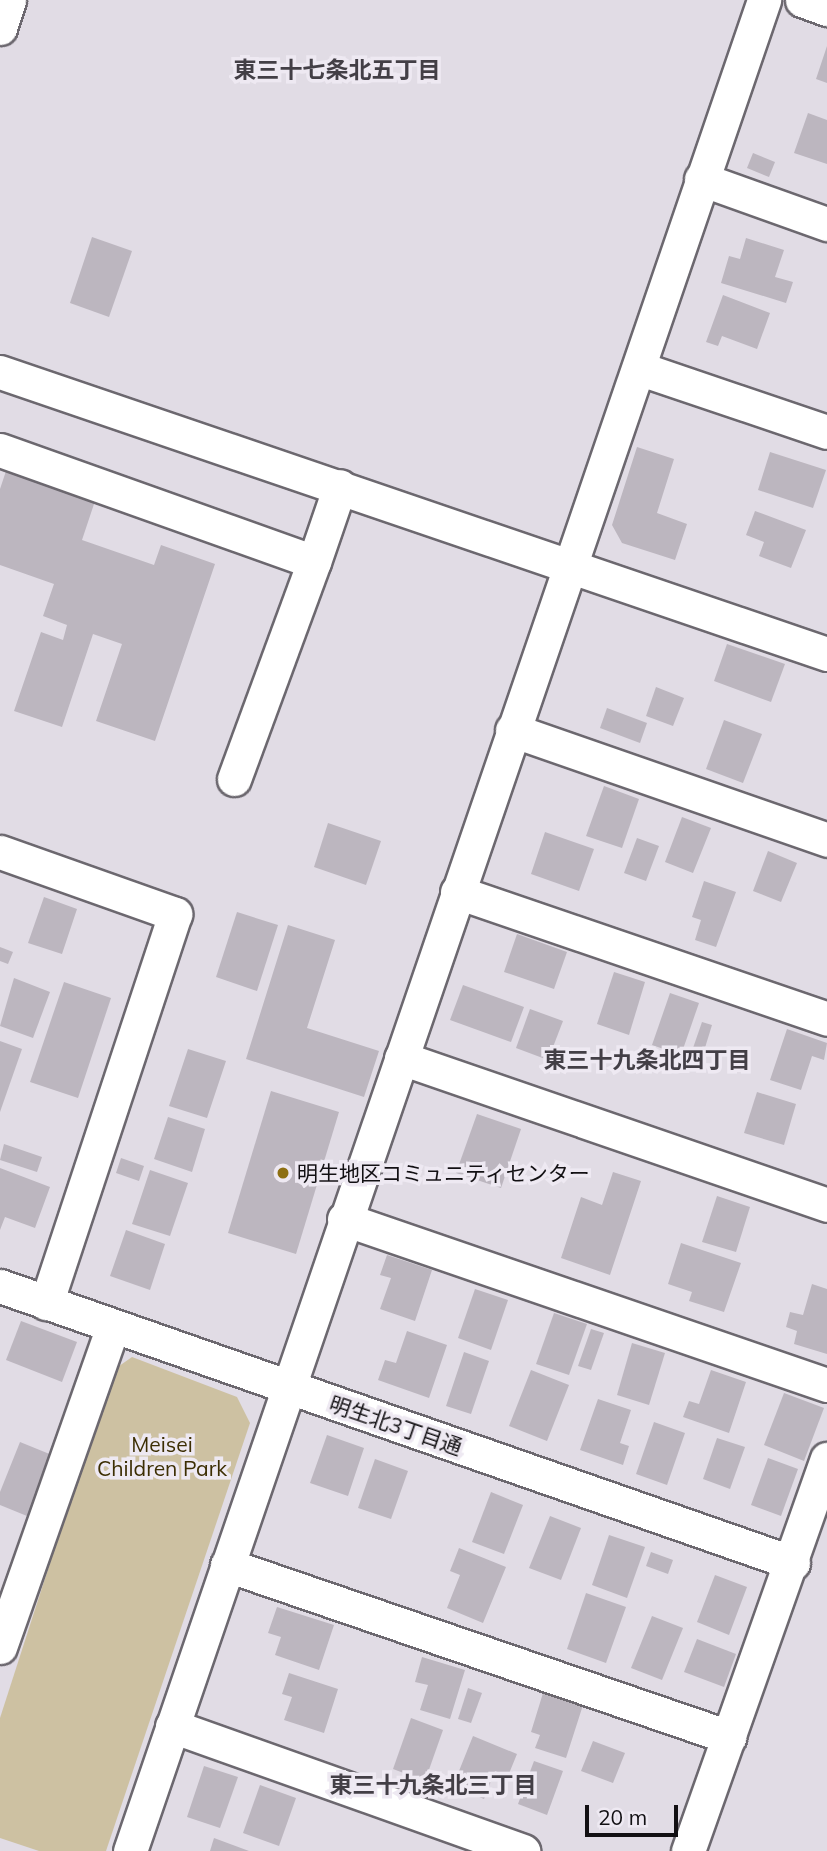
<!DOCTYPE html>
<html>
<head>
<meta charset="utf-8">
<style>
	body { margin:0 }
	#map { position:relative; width:827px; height:1851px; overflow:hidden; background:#e1dce5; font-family:Mulish,"Noto Sans JP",sans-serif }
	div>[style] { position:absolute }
	.green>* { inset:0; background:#cdc1a2 }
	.building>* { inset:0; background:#bcb6bf }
	.roads { filter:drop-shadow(2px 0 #6c686f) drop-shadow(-2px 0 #6c686f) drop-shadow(0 2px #6c686f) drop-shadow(0 -2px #6c686f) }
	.minor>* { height:33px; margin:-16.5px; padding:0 16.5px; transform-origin:16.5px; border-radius:16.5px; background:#fff }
	.dots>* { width:19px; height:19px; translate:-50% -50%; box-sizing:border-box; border:4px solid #eee9f2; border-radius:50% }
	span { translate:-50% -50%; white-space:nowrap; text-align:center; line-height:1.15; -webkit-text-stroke:7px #eee9f2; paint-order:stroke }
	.poi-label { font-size:21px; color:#121013 }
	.left { translate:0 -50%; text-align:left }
	.street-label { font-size:21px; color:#121013 }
	.park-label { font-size:21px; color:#3c2e03 }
	.neighbourhood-label { font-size:23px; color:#433f46; font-weight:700 }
	.scale { position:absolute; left:585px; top:1805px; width:93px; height:32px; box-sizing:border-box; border:4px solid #121013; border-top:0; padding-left:9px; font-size:21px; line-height:24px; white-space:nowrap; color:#121013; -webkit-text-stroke:5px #eee9f2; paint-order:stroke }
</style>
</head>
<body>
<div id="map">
	<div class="green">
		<div style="clip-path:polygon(132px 1357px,237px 1397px,250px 1423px,106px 1851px,39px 1851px,0 1838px,0 1718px,112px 1371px)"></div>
	</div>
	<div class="building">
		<div style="clip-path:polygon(827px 46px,827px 83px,816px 79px)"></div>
		<div style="clip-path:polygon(808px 113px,827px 120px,827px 164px,794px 153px)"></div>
		<div style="clip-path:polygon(753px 153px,775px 162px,769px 177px,747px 168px)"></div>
		<div style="clip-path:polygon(92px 237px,132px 251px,109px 317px,70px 303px)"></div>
		<div style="clip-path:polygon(746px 238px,784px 250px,775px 277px,793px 282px,786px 303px,721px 283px,729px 256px,740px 259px)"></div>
		<div style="clip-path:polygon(723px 295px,770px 313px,757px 349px,722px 336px,718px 346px,706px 342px)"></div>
		<div style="clip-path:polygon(637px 447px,674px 459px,657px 513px,687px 524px,675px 560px,622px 543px,612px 525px)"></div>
		<div style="clip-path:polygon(770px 452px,826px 470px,813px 508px,758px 490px)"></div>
		<div style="clip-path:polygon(7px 468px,96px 498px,82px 540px,154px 565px,161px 545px,215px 564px,155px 741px,96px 721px,122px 644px,93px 634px,62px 727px,14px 711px,41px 632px,63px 640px,67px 625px,43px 616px,54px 584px,0 565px,0 489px)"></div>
		<div style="clip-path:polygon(755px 511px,806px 530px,791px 568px,759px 556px,764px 542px,746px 535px)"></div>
		<div style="clip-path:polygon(727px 644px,785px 664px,771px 702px,714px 681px)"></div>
		<div style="clip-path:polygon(656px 687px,684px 698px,673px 726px,646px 716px)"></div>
		<div style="clip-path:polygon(607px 708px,647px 723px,640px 743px,600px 728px)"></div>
		<div style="clip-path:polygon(724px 720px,762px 734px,743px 783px,706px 769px)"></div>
		<div style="clip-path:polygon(604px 786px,639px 799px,622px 848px,586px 836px)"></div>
		<div style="clip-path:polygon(682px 817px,711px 828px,693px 873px,665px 862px)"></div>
		<div style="clip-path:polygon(328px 823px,381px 841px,366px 885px,314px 867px)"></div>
		<div style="clip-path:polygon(545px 832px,594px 849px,579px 891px,531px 874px)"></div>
		<div style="clip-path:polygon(637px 838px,659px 846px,646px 881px,624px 873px)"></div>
		<div style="clip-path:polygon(768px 851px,797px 863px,781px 902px,753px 891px)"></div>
		<div style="clip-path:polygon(704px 881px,736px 892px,716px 947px,695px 940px,701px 920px,692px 917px)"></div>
		<div style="clip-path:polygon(44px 897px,77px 909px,62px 954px,28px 943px)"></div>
		<div style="clip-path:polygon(237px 912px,278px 925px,257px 991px,216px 977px)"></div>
		<div style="clip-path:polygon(288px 925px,335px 940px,307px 1028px,379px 1051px,364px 1097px,246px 1059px)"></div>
		<div style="clip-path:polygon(517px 934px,567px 952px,554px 989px,504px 972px)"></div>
		<div style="clip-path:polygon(0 947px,13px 952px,8px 964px,0 961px)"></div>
		<div style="clip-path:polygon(614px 972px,645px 982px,629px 1035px,597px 1024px)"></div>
		<div style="clip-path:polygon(14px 978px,50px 992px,33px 1038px,0 1026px)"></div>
		<div style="clip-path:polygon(64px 982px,111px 998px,78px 1098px,30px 1082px)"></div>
		<div style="clip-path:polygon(463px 985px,524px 1007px,511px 1042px,450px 1020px)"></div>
		<div style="clip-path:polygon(670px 993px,699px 1003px,681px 1055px,652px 1045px)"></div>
		<div style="clip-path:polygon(530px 1009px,563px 1021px,548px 1060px,516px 1048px)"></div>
		<div style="clip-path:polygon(702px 1022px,712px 1025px,704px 1051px,693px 1048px)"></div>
		<div style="clip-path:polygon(787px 1029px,827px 1043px,824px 1060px,812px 1056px,801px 1090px,770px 1080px)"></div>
		<div style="clip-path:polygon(0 1041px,22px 1049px,0 1112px)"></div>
		<div style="clip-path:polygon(188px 1049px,226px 1061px,207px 1118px,169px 1106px)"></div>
		<div style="clip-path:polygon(271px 1091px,339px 1112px,296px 1254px,228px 1233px)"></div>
		<div style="clip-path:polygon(757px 1092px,796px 1104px,784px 1145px,744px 1133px)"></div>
		<div style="clip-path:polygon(477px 1114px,521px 1129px,501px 1188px,456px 1173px)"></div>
		<div style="clip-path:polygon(168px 1117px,205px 1129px,192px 1172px,154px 1159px)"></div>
		<div style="clip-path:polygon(4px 1144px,42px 1157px,37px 1172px,0 1160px)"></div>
		<div style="clip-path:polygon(121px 1158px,144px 1166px,139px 1181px,116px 1173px)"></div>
		<div style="clip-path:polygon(0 1168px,50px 1187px,35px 1228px,5px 1217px,0 1230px)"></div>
		<div style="clip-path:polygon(150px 1170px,188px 1183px,170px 1236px,132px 1224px)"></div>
		<div style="clip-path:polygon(613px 1172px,641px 1181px,610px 1275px,561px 1258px,581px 1197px,602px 1205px)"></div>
		<div style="clip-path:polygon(717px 1196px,750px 1207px,736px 1252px,702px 1242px)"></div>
		<div style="clip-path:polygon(126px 1230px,165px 1244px,150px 1290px,110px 1276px)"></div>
		<div style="clip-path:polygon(681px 1243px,741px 1263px,724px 1312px,689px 1301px,692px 1292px,668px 1284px)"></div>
		<div style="clip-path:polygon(387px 1255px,432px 1270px,415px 1321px,380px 1309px,391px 1278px,380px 1275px)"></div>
		<div style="clip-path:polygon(812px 1284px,827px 1289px,827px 1354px,794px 1344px,797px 1331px,786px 1327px,790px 1312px,803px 1315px)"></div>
		<div style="clip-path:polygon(475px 1289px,508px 1300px,491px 1350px,458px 1338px)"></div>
		<div style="clip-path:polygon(554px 1313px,587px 1324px,569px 1375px,536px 1364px)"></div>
		<div style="clip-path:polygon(21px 1321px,77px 1342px,62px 1382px,6px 1360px)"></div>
		<div style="clip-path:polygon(591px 1329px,604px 1333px,591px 1370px,578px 1366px)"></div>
		<div style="clip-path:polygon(407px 1331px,447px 1345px,429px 1398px,378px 1380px,385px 1360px,396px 1363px)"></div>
		<div style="clip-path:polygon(632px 1343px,665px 1353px,649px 1405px,617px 1395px)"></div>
		<div style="clip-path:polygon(464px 1352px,489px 1361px,471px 1414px,446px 1406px)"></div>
		<div style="clip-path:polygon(531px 1370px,569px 1385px,547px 1441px,509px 1426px)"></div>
		<div style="clip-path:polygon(711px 1370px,746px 1382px,729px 1433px,683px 1417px,689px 1401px,699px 1404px)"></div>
		<div style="clip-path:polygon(784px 1393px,824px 1408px,804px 1461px,764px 1445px)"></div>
		<div style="clip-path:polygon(598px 1399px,631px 1410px,620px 1443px,629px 1446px,623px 1465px,580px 1450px)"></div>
		<div style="clip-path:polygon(654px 1422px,685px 1433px,667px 1485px,636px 1474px)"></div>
		<div style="clip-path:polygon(327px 1435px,364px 1448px,348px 1496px,310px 1483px)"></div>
		<div style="clip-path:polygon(717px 1438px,745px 1447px,730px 1489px,703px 1479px)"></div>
		<div style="clip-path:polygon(20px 1442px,52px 1455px,27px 1516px,0 1505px,0 1492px)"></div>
		<div style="clip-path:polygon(768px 1458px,798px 1469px,781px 1516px,751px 1505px)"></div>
		<div style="clip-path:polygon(375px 1459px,408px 1471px,391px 1519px,358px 1508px)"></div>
		<div style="clip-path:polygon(491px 1492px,523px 1505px,504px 1554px,472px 1542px)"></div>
		<div style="clip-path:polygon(550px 1516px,581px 1528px,561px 1580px,529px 1568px)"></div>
		<div style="clip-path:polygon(609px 1535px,645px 1547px,627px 1598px,592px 1585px)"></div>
		<div style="clip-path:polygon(459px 1548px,506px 1567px,483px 1623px,447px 1608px,460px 1575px,450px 1571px)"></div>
		<div style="clip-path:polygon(651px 1552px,673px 1560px,668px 1574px,646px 1566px)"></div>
		<div style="clip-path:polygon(715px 1575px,747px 1587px,729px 1635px,697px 1622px)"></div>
		<div style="clip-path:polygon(586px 1593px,626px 1607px,606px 1663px,567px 1649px)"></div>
		<div style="clip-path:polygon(277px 1607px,334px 1625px,319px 1670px,275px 1655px,281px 1637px,268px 1633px)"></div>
		<div style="clip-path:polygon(652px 1616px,683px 1628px,662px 1680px,631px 1668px)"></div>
		<div style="clip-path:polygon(697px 1639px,736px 1654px,724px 1687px,684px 1672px)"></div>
		<div style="clip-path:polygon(422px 1657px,465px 1670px,450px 1719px,420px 1710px,428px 1685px,415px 1682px)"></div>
		<div style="clip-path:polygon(289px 1673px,338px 1689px,324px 1733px,284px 1720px,292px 1697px,282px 1694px)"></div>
		<div style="clip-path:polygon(468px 1688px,482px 1693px,471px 1723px,458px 1719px)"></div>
		<div style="clip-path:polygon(543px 1693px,583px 1705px,566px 1758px,535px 1748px,540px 1735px,531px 1732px)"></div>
		<div style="clip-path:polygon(411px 1718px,443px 1730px,425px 1781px,393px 1769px)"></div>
		<div style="clip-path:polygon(473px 1736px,517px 1754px,508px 1776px,495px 1771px,484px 1799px,453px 1786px)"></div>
		<div style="clip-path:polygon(593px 1741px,625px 1753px,613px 1783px,581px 1771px)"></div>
		<div style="clip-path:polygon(534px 1761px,563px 1771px,547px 1815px,518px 1804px)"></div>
		<div style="clip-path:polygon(204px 1766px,238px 1777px,220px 1828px,187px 1817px)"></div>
		<div style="clip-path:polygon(260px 1785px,296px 1798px,279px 1846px,243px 1833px)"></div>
		<div style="clip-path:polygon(214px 1838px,249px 1851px,210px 1851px)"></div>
	</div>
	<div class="roads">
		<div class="minor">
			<div style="left:802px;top:0;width:27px;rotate:20deg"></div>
			<div style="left:0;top:28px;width:29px;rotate:-72deg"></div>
			<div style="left:701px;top:179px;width:134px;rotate:19.7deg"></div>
			<div style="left:641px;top:369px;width:196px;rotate:18.7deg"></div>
			<div style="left:0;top:372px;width:874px;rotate:18.83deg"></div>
			<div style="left:0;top:450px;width:333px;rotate:19.6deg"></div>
			<div style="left:314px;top:562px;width:80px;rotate:-71.1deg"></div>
			<div style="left:512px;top:730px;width:334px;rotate:19.2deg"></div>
			<div style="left:234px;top:779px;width:231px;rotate:-69.8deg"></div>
			<div style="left:0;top:852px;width:186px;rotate:19.5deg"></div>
			<div style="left:175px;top:914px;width:410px;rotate:108.3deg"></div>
			<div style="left:457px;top:892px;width:391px;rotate:18.9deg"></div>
			<div style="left:401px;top:1058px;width:451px;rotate:19deg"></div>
			<div style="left:344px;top:1219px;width:511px;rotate:18.97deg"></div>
			<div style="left:0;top:1286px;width:840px;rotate:19.25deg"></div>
			<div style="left:227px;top:1565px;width:531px;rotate:18.91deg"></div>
			<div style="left:0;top:1647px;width:340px;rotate:-70.6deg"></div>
			<div style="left:172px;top:1726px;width:373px;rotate:19.6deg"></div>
			<div style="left:130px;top:1851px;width:1957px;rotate:-71.09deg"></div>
			<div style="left:688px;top:1851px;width:416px;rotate:-70.5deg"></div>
		</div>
	</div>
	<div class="dots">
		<div style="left:283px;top:1173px;background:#8d6f12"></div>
	</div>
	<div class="poi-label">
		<span class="left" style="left:297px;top:1173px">明生地区コミュニティセンター</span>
	</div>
	<div class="street-label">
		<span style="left:396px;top:1425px;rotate:19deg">明生北3丁目通</span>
	</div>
	<div class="park-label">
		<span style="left:162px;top:1456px">Meisei<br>Children Park</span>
	</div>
	<div class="neighbourhood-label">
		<span style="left:337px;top:70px">東三十七条北五丁目</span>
		<span style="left:647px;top:1060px">東三十九条北四丁目</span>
		<span style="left:433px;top:1785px">東三十九条北三丁目</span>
	</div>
	<div class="scale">20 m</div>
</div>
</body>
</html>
